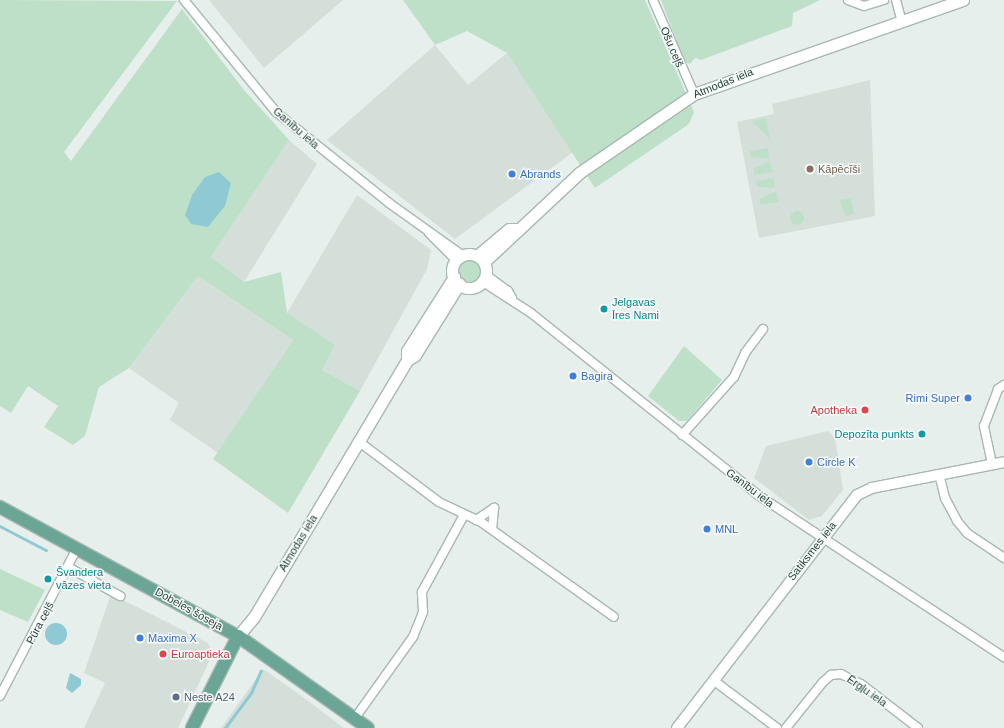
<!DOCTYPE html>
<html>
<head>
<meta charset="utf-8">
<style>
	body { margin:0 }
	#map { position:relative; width:1004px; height:728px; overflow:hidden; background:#e6efeb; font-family:Arial,sans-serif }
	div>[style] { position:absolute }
	.built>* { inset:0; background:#d4dfda }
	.green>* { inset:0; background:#bfe0c8 }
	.round { border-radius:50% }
	.water>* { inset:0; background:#8ec9d4 }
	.stream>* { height:2.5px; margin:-1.25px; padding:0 1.25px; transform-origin:1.25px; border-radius:1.25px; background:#8ec9d4 }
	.roads { filter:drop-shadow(1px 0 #a8b8b2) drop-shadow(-1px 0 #a8b8b2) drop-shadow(0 1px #a8b8b2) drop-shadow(0 -1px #a8b8b2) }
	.minor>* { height:8px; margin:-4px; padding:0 4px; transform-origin:4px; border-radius:4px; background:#fff }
	.tertiary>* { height:10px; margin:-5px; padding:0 5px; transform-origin:5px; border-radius:5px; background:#fff }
	.secondary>* { height:11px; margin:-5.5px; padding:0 5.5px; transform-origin:5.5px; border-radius:5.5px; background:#fff }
	.secondary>.ring { margin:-5.5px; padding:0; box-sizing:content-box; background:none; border:11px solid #fff; border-radius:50% }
	.primary>* { height:12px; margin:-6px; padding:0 6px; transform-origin:6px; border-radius:6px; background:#6aa596 }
	.dots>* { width:11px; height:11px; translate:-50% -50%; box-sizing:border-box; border:2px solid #f7fbf9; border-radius:50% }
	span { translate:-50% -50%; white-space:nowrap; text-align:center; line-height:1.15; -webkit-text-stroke:3px #f7fbf9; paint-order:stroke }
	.street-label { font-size:11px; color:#24423a }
	.education-label { font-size:11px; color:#785e54 }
	.left { translate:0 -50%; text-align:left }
	.shop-label { font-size:11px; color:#366cbe }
	.right { translate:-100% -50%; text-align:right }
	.culture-label { font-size:11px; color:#0d838f }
	.health-label { font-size:11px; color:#be3a42 }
	.service-label { font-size:11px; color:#4e5e75 }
</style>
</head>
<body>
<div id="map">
	<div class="built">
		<div style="clip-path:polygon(209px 0,343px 0,264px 68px)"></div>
		<div style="clip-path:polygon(435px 45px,468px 85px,507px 53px,573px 152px,455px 239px,327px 140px)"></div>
		<div style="clip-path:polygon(870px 80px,875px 216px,759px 238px,737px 122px,774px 114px,772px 104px)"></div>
		<div style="clip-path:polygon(289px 140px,317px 164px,244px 282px,211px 257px)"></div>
		<div style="clip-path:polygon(357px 195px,431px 250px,427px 269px,360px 391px,322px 370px,287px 313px)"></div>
		<div style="clip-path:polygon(198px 276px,293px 340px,218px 453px,170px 420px,179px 403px,129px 368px)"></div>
		<div style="clip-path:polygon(828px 431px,835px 438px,843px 490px,822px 516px,809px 520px,754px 478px,766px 446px)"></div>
		<div style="clip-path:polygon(111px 594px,208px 643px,213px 653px,178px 728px,84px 728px,105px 683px,84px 673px)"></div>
		<div style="clip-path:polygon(263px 669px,296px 692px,344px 728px,221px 728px)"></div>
	</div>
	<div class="green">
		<div style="clip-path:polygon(0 0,177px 1px,64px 152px,71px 161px,182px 9px,244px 90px,289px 140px,211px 257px,244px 282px,281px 272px,287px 313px,335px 345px,322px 370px,360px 391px,288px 513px,213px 459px,293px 340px,198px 276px,129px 368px,99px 387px,85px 436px,73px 445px,44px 427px,58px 406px,28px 386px,11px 413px,0 406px)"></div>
		<div style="clip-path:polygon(403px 0,645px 0,694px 112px,689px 124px,595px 188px,507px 53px,467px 31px,435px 45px)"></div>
		<div style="clip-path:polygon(661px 0,820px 0,793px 13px,792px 26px,701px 60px,695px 58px,690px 64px,684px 61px)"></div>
		<div style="clip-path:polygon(766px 118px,770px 140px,752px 121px)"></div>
		<div style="clip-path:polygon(768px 148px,769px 159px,751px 157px,750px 151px)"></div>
		<div style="clip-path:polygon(769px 161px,773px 172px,755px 175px,753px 169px)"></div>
		<div style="clip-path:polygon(774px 178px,775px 188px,757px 187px,756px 181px)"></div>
		<div style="clip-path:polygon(776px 191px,779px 202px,761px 205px,759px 199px)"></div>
		<div style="clip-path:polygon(851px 198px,854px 214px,846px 216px,839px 200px)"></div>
		<div class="round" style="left:790px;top:211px;width:14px;height:14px"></div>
		<div class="round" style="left:459px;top:260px;width:22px;height:22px"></div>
		<div style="clip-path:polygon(684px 346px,722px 380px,687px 421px,679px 421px,648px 396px)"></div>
		<div style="clip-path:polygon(0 569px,45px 590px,28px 622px,0 610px)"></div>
	</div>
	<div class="water">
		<div style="clip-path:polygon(219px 172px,231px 183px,225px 206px,208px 227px,191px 224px,185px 215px,192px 195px,205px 177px)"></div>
		<div class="round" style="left:45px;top:623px;width:22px;height:22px"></div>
		<div style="clip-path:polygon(70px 673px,81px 679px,81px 685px,72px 693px,66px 688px)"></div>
	</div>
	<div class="stream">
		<div style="left:0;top:526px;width:52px;rotate:27.6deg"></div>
		<div style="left:225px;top:728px;width:44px;rotate:-53.4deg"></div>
		<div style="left:251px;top:693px;width:24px;rotate:-66deg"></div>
	</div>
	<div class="roads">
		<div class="minor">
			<div style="left:184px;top:0;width:145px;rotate:50.6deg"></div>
			<div style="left:276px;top:112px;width:145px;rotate:38.8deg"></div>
			<div style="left:389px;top:203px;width:90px;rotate:35.5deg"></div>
			<div style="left:653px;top:0;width:103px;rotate:66.4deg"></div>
			<div style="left:848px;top:0;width:17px;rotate:21deg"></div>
			<div style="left:864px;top:6px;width:21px;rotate:-17deg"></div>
			<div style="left:896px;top:0;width:20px;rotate:75deg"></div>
			<div style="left:429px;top:233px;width:38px;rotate:45deg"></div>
			<div style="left:486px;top:275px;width:27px;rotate:36deg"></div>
			<div style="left:508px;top:291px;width:8px;rotate:60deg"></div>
			<div style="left:483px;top:282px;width:57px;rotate:32.9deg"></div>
			<div style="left:531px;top:313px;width:291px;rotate:38.7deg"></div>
			<div style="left:758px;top:495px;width:295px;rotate:33.4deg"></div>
			<div style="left:682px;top:435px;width:78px;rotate:-48.1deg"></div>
			<div style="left:734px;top:377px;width:26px;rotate:-65deg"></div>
			<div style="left:745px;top:353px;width:30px;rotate:-53deg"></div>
			<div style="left:358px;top:441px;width:101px;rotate:37deg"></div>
			<div style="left:439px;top:502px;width:47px;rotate:25.5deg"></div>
			<div style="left:481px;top:522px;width:163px;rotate:35.5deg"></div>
			<div style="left:992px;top:464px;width:39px;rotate:-102deg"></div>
			<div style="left:984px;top:426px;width:40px;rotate:-69deg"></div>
			<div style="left:998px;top:389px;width:7px;rotate:-34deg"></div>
			<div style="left:939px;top:474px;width:25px;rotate:76deg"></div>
			<div style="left:945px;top:498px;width:26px;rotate:62deg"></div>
			<div style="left:957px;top:521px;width:16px;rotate:50deg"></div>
			<div style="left:967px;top:533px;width:45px;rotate:34deg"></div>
			<div style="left:476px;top:520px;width:22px;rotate:-34deg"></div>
			<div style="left:494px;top:508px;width:21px;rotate:95deg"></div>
			<div style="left:68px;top:567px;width:60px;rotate:29.1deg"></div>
			<div style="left:713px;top:680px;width:80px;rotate:36.9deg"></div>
			<div style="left:0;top:696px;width:167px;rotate:-62.5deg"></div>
			<div style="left:355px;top:718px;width:100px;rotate:-54.4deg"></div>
			<div style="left:413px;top:637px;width:27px;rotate:-68deg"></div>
			<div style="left:423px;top:612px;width:20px;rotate:-93deg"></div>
			<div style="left:422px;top:592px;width:88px;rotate:-61.4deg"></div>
			<div style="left:786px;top:728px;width:59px;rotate:-51.2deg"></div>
			<div style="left:823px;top:682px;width:11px;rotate:-41deg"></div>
			<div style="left:831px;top:675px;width:10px;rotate:-6deg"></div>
			<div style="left:841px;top:674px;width:22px;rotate:27deg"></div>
			<div style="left:861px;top:684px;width:72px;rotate:37.7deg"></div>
		</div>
		<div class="tertiary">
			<div style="left:677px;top:728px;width:294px;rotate:-52.3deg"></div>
			<div style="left:857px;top:495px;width:17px;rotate:-25deg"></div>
			<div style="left:872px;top:488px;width:135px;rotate:-11.1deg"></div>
		</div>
		<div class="secondary">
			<div class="ring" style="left:452px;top:254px;width:23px;height:23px"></div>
			<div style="left:478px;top:255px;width:40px;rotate:-40deg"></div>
			<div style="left:509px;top:229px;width:7px"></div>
			<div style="left:484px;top:262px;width:130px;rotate:-43.1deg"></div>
			<div style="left:579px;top:173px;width:140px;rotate:-34.5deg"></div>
			<div style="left:694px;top:94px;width:285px;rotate:-19.3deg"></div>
			<div style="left:407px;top:360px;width:9px;rotate:-90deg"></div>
			<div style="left:407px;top:351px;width:88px;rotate:-57.6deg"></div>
			<div style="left:238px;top:636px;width:25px;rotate:-50deg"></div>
			<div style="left:254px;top:617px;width:299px;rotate:-59.2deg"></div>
			<div style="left:407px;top:360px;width:9px;rotate:-32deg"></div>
			<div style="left:415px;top:355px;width:84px;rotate:-58.2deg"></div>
		</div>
		<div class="primary">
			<div style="left:0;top:507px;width:271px;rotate:28.5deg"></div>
			<div style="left:238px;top:636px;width:159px;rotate:35.3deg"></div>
			<div style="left:192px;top:728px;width:103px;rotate:-63.4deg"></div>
		</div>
	</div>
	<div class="dots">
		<div style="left:810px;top:169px;background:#8d6e63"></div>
		<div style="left:512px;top:174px;background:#3f7fe0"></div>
		<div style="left:604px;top:309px;background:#0f9aa8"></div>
		<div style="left:573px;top:376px;background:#3f7fe0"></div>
		<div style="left:968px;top:398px;background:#3f7fe0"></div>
		<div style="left:865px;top:410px;background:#e0444e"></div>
		<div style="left:922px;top:434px;background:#0f9aa8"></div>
		<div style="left:809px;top:462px;background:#3f7fe0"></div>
		<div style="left:707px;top:529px;background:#3f7fe0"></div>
		<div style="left:48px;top:579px;background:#0f9aa8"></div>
		<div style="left:140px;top:638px;background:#3f7fe0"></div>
		<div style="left:163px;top:654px;background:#e0444e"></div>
		<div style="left:176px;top:697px;background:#5c6f8a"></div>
	</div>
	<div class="street-label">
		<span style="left:672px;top:47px;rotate:67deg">Ošu ceļš</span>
		<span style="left:723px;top:83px;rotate:-22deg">Atmodas iela</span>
		<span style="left:296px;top:128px;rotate:41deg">Ganību iela</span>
		<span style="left:750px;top:488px;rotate:37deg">Ganību iela</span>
		<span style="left:298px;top:543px;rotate:-59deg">Atmodas iela</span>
		<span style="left:812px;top:551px;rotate:-52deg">Satiksmes iela</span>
		<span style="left:189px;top:609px;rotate:29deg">Dobeles šoseja</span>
		<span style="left:40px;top:623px;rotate:-62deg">Pūra ceļš</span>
		<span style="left:867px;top:691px;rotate:35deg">Ērgļu iela</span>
	</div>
	<div class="education-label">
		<span class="left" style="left:818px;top:169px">Kāpēcīši</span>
	</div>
	<div class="shop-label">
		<span class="left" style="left:520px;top:174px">Abrands</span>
		<span class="left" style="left:581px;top:376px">Bagira</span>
		<span class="right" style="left:960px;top:398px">Rimi Super</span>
		<span class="left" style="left:817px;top:462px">Circle K</span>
		<span class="left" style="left:715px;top:529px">MNL</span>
		<span class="left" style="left:148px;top:638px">Maxima X</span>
	</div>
	<div class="culture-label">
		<span class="left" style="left:612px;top:309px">Jelgavas<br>Īres Nami</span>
		<span class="right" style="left:914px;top:434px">Depozīta punkts</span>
		<span class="left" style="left:56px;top:579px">Švandera<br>vāzes vieta</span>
	</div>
	<div class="health-label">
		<span class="right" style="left:857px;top:410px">Apotheka</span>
		<span class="left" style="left:171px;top:654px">Euroaptieka</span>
	</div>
	<div class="service-label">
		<span class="left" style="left:184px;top:697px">Neste A24</span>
	</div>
</div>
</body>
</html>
